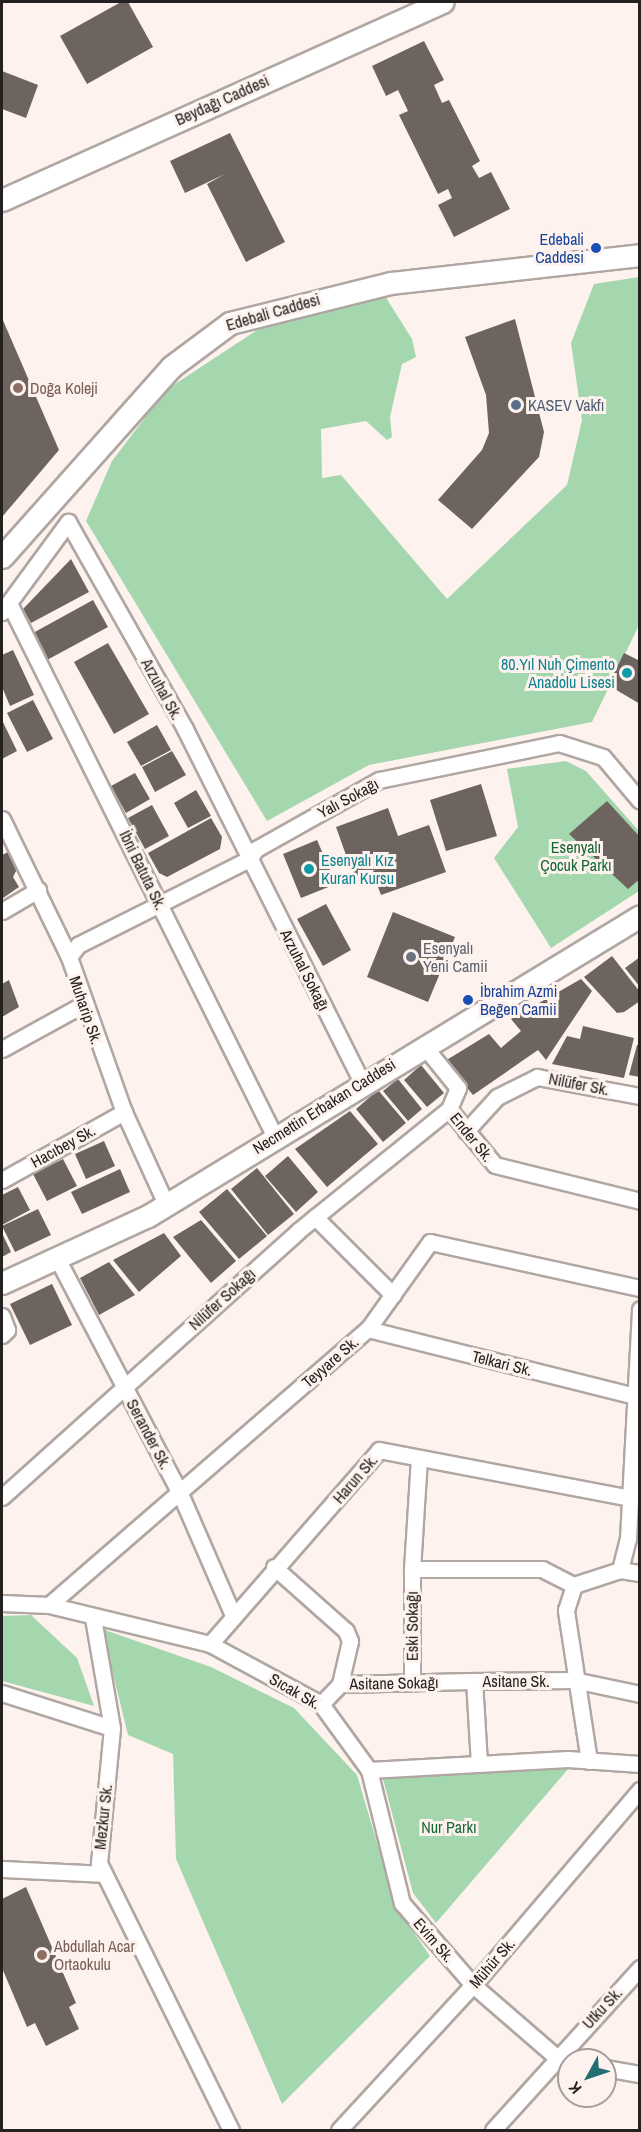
<!DOCTYPE html>
<html>
<head>
<meta charset="utf-8">
<style>
	body { margin:0 }
	#map { position:relative; width:641px; height:2132px; overflow:hidden; background:#fdf2ed; font-family:"Archivo Narrow",sans-serif }
	div>[style] { position:absolute }
	.green>* { inset:0; background:#a5d7af }
	.building>* { inset:0; background:#6d6460 }
	.roads { filter:drop-shadow(2px 0 #b0a6a2) drop-shadow(-2px 0 #b0a6a2) drop-shadow(0 2px #b0a6a2) drop-shadow(0 -2px #b0a6a2) }
	.street>* { height:15px; margin:-7.5px; padding:0 7.5px; transform-origin:7.5px; border-radius:7.5px; background:#fff }
	.secondary>* { height:21px; margin:-10.5px; padding:0 10.5px; transform-origin:10.5px; border-radius:10.5px; background:#fff }
	.dots>* { width:16px; height:16px; translate:-50% -50%; box-sizing:border-box; border:3px solid #fdf2ed; border-radius:50% }
	span { translate:-50% -50%; white-space:nowrap; text-align:center; line-height:1.15; -webkit-text-stroke:6px #fdf2ed; paint-order:stroke }
	.street-label { font-size:16px; color:#252120 }
	.transit-label { font-size:16px; color:#164399 }
	.right { translate:-100% -50%; text-align:right }
	.left { translate:0 -50%; text-align:left }
	.education-label { font-size:16px; color:#785e54 }
	.service-label { font-size:16px; color:#4e5e75 }
	.culture-label { font-size:16px; color:#0d838f }
	.park-label { font-size:16px; color:#136733 }
	.worship-label { font-size:16px; color:#5b616d }
	.frame { position:absolute; inset:0; border:3px solid #252120; pointer-events:none }
	.north { position:absolute; left:557px; top:2048px; width:60px; height:60px; box-sizing:border-box; background:#fdf2ed; border:2px solid #a79e9b; border-radius:50%; rotate:230deg; font-size:16px; font-weight:700; line-height:24px; text-align:center; color:#252120 }
	.north::after { content:''; display:block; margin:auto; width:21px; height:27px; background:#236e71; clip-path:polygon(50% 0,100% 100%,50% 72%,0 100%) }
</style>
</head>
<body>
<div id="map">
	<div class="green">
		<div style="clip-path:polygon(639px 277px,639px 625px,592px 722px,369px 765px,267px 821px,86px 521px,112px 461px,166px 390px,257px 330px,385px 296px,412px 339px,416px 357px,402px 364px,390px 417px,392px 437px,387px 440px,366px 421px,321px 429px,322px 478px,341px 475px,447px 599px,567px 485px,582px 420px,571px 343px,594px 284px)"></div>
		<div style="clip-path:polygon(566px 761px,586px 771px,639px 831px,639px 891px,551px 948px,494px 858px,518px 827px,507px 769px)"></div>
		<div style="clip-path:polygon(31px 1615px,77px 1658px,94px 1706px,2px 1681px,2px 1616px)"></div>
		<div style="clip-path:polygon(102px 1629px,211px 1667px,294px 1708px,357px 1775px,396px 1907px,430px 1956px,282px 2104px,176px 1859px,173px 1754px,128px 1735px)"></div>
		<div style="clip-path:polygon(569px 1768px,436px 1923px,413px 1893px,383px 1779px)"></div>
	</div>
	<div class="building">
		<div style="clip-path:polygon(121px 2px,128px 2px,153px 47px,87px 84px,60px 36px)"></div>
		<div style="clip-path:polygon(424px 41px,444px 80px,434px 85px,442px 103px,449px 100px,480px 161px,472px 166px,479px 178px,491px 172px,510px 209px,454px 237px,438px 205px,452px 198px,448px 189px,438px 194px,399px 115px,408px 111px,398px 90px,386px 96px,372px 66px)"></div>
		<div style="clip-path:polygon(2px 71px,38px 85px,26px 118px,2px 109px)"></div>
		<div style="clip-path:polygon(230px 133px,285px 242px,246px 262px,207px 184px,225px 174px,185px 193px,170px 161px)"></div>
		<div style="clip-path:polygon(2px 318px,59px 450px,2px 517px)"></div>
		<div style="clip-path:polygon(515px 319px,544px 432px,539px 457px,472px 529px,438px 500px,482px 450px,489px 433px,486px 395px,465px 337px)"></div>
		<div style="clip-path:polygon(71px 559px,89px 592px,31px 623px,23px 609px)"></div>
		<div style="clip-path:polygon(93px 600px,108px 627px,47px 660px,33px 633px)"></div>
		<div style="clip-path:polygon(108px 643px,149px 714px,114px 734px,74px 662px)"></div>
		<div style="clip-path:polygon(13px 650px,34px 695px,10px 706px,2px 687px,2px 655px)"></div>
		<div style="clip-path:polygon(624px 653px,640px 661px,640px 704px,608px 685px)"></div>
		<div style="clip-path:polygon(33px 700px,53px 739px,27px 752px,7px 713px)"></div>
		<div style="clip-path:polygon(2px 720px,17px 751px,2px 759px)"></div>
		<div style="clip-path:polygon(157px 725px,171px 750px,141px 766px,127px 742px)"></div>
		<div style="clip-path:polygon(172px 751px,186px 775px,155px 792px,142px 767px)"></div>
		<div style="clip-path:polygon(135px 773px,150px 799px,126px 813px,111px 786px)"></div>
		<div style="clip-path:polygon(481px 784px,497px 836px,446px 851px,430px 800px)"></div>
		<div style="clip-path:polygon(196px 790px,211px 816px,188px 828px,174px 803px)"></div>
		<div style="clip-path:polygon(607px 801px,640px 837px,640px 879px,628px 889px,569px 834px)"></div>
		<div style="clip-path:polygon(152px 805px,169px 836px,145px 849px,128px 818px)"></div>
		<div style="clip-path:polygon(388px 808px,398px 836px,429px 825px,446px 872px,381px 895px,375px 879px,357px 886px,336px 827px)"></div>
		<div style="clip-path:polygon(211px 818px,222px 837px,220px 849px,167px 877px,159px 873px,148px 853px)"></div>
		<div style="clip-path:polygon(317px 840px,336px 884px,301px 898px,283px 854px)"></div>
		<div style="clip-path:polygon(8px 852px,18px 867px,13px 877px,19px 887px,3px 898px,2px 855px)"></div>
		<div style="clip-path:polygon(326px 904px,351px 950px,323px 966px,297px 919px)"></div>
		<div style="clip-path:polygon(393px 912px,455px 937px,428px 1002px,367px 977px)"></div>
		<div style="clip-path:polygon(612px 956px,640px 992px,640px 1001px,624px 1012px,617px 1013px,584px 977px)"></div>
		<div style="clip-path:polygon(640px 957px,640px 987px,625px 968px)"></div>
		<div style="clip-path:polygon(581px 979px,592px 991px,546px 1060px,538px 1050px,473px 1095px,445px 1061px,489px 1034px,501px 1048px,521px 1031px,511px 1019px)"></div>
		<div style="clip-path:polygon(9px 980px,19px 1007px,2px 1017px,2px 984px)"></div>
		<div style="clip-path:polygon(583px 1026px,634px 1038px,624px 1078px,552px 1064px,567px 1036px,580px 1039px)"></div>
		<div style="clip-path:polygon(637px 1045px,640px 1045px,640px 1077px,629px 1075px)"></div>
		<div style="clip-path:polygon(421px 1065px,444px 1093px,427px 1107px,404px 1080px)"></div>
		<div style="clip-path:polygon(398px 1079px,422px 1109px,408px 1121px,383px 1091px)"></div>
		<div style="clip-path:polygon(378px 1090px,406px 1123px,383px 1142px,356px 1109px)"></div>
		<div style="clip-path:polygon(350px 1111px,378px 1144px,327px 1187px,295px 1149px)"></div>
		<div style="clip-path:polygon(104px 1141px,115px 1166px,86px 1179px,75px 1154px)"></div>
		<div style="clip-path:polygon(288px 1156px,318px 1192px,296px 1212px,265px 1176px)"></div>
		<div style="clip-path:polygon(63px 1159px,77px 1186px,47px 1201px,33px 1174px)"></div>
		<div style="clip-path:polygon(257px 1168px,294px 1214px,268px 1235px,231px 1189px)"></div>
		<div style="clip-path:polygon(120px 1169px,130px 1192px,82px 1214px,71px 1192px)"></div>
		<div style="clip-path:polygon(18px 1187px,30px 1210px,2px 1225px,2px 1195px)"></div>
		<div style="clip-path:polygon(227px 1189px,267px 1236px,239px 1259px,199px 1212px)"></div>
		<div style="clip-path:polygon(38px 1209px,51px 1235px,15px 1252px,2px 1226px)"></div>
		<div style="clip-path:polygon(201px 1220px,236px 1261px,211px 1283px,173px 1237px)"></div>
		<div style="clip-path:polygon(2px 1233px,11px 1252px,2px 1257px)"></div>
		<div style="clip-path:polygon(164px 1233px,181px 1256px,139px 1292px,113px 1260px)"></div>
		<div style="clip-path:polygon(109px 1262px,135px 1295px,99px 1315px,80px 1278px)"></div>
		<div style="clip-path:polygon(52px 1284px,72px 1325px,30px 1345px,10px 1304px)"></div>
		<div style="clip-path:polygon(26px 1887px,76px 2003px,69px 2007px,79px 2029px,46px 2046px,35px 2023px,27px 2027px,2px 1968px,2px 1899px)"></div>
	</div>
	<div class="roads">
		<div class="street">
			<div style="left:9px;top:603px;width:597px;rotate:63.52deg"></div>
			<div style="left:2px;top:612px;width:112px;rotate:-53.7deg"></div>
			<div style="left:68px;top:522px;width:238px;rotate:60.5deg"></div>
			<div style="left:185px;top:729px;width:394px;rotate:63.4deg"></div>
			<div style="left:2px;top:819px;width:153px;rotate:64.1deg"></div>
			<div style="left:69px;top:957px;width:164px;rotate:70.5deg"></div>
			<div style="left:124px;top:1112px;width:101px;rotate:65.5deg"></div>
			<div style="left:2px;top:911px;width:42px;rotate:-30.3deg"></div>
			<div style="left:69px;top:957px;width:15px;rotate:-53deg"></div>
			<div style="left:78px;top:945px;width:191px;rotate:-26.7deg"></div>
			<div style="left:249px;top:859px;width:12px;rotate:-55deg"></div>
			<div style="left:256px;top:849px;width:141px;rotate:-29.3deg"></div>
			<div style="left:379px;top:780px;width:184px;rotate:-11.6deg"></div>
			<div style="left:559px;top:743px;width:46px;rotate:17.7deg"></div>
			<div style="left:603px;top:757px;width:57px;rotate:49.9deg"></div>
			<div style="left:424px;top:1046px;width:54px;rotate:51deg"></div>
			<div style="left:458px;top:1088px;width:23px;rotate:113deg"></div>
			<div style="left:449px;top:1109px;width:72px;rotate:50.6deg"></div>
			<div style="left:495px;top:1165px;width:149px;rotate:13.9deg"></div>
			<div style="left:2px;top:1049px;width:91px;rotate:-28.8deg"></div>
			<div style="left:466px;top:1131px;width:46px;rotate:-47.6deg"></div>
			<div style="left:497px;top:1097px;width:45px;rotate:-26.6deg"></div>
			<div style="left:537px;top:1077px;width:105px;rotate:10.5deg"></div>
			<div style="left:2px;top:1180px;width:140px;rotate:-29.1deg"></div>
			<div style="left:315px;top:1217px;width:110px;rotate:45deg"></div>
			<div style="left:57px;top:1258px;width:263px;rotate:62.4deg"></div>
			<div style="left:179px;top:1491px;width:135px;rotate:66.5deg"></div>
			<div style="left:2px;top:1316px;width:15px;rotate:70deg"></div>
			<div style="left:7px;top:1330px;width:7px;rotate:135deg"></div>
			<div style="left:368px;top:1329px;width:275px;rotate:14.1deg"></div>
			<div style="left:419px;top:1458px;width:111px;rotate:93.6deg"></div>
			<div style="left:412px;top:1569px;width:130px"></div>
			<div style="left:542px;top:1569px;width:36px;rotate:27deg"></div>
			<div style="left:2px;top:1497px;width:398px;rotate:-41.9deg"></div>
			<div style="left:298px;top:1231px;width:194px;rotate:-38.9deg"></div>
			<div style="left:274px;top:1567px;width:96px;rotate:41.6deg"></div>
			<div style="left:346px;top:1631px;width:11px;rotate:68deg"></div>
			<div style="left:350px;top:1641px;width:44px;rotate:103.1deg"></div>
			<div style="left:412px;top:1569px;width:114px;rotate:90deg"></div>
			<div style="left:620px;top:1570px;width:32px;rotate:-76deg"></div>
			<div style="left:628px;top:1539px;width:230px;rotate:-87deg"></div>
			<div style="left:2px;top:1603px;width:47px;rotate:2.4deg"></div>
			<div style="left:49px;top:1605px;width:166px;rotate:13.6deg"></div>
			<div style="left:210px;top:1644px;width:126px;rotate:28.4deg"></div>
			<div style="left:321px;top:1704px;width:82px;rotate:54deg"></div>
			<div style="left:369px;top:1770px;width:199px;rotate:-3.2deg"></div>
			<div style="left:568px;top:1759px;width:72px;rotate:4deg"></div>
			<div style="left:49px;top:1605px;width:422px;rotate:-40.9deg"></div>
			<div style="left:368px;top:1329px;width:107px;rotate:-54.5deg"></div>
			<div style="left:430px;top:1242px;width:215px;rotate:12.4deg"></div>
			<div style="left:93px;top:1618px;width:112px;rotate:80.2deg"></div>
			<div style="left:112px;top:1728px;width:136px;rotate:95.5deg"></div>
			<div style="left:99px;top:1863px;width:298px;rotate:63.7deg"></div>
			<div style="left:210px;top:1644px;width:257px;rotate:-48.9deg"></div>
			<div style="left:379px;top:1450px;width:256px;rotate:10.8deg"></div>
			<div style="left:2px;top:1693px;width:115px;rotate:17.7deg"></div>
			<div style="left:321px;top:1704px;width:28px;rotate:-46deg"></div>
			<div style="left:340px;top:1684px;width:134px;rotate:-1.3deg"></div>
			<div style="left:589px;top:1761px;width:153px;rotate:-98.7deg"></div>
			<div style="left:566px;top:1610px;width:26px;rotate:-72deg"></div>
			<div style="left:574px;top:1585px;width:48px;rotate:-18.1deg"></div>
			<div style="left:620px;top:1570px;width:20px;rotate:9deg"></div>
			<div style="left:479px;top:1764px;width:83px;rotate:-93.4deg"></div>
			<div style="left:474px;top:1681px;width:100px;rotate:-0.6deg"></div>
			<div style="left:574px;top:1680px;width:67px;rotate:12deg"></div>
			<div style="left:369px;top:1770px;width:137px;rotate:76.1deg"></div>
			<div style="left:402px;top:1903px;width:108px;rotate:49.1deg"></div>
			<div style="left:473px;top:1985px;width:110px;rotate:40.9deg"></div>
			<div style="left:556px;top:2057px;width:15px;rotate:11deg"></div>
			<div style="left:2px;top:1869px;width:102px;rotate:2.8deg"></div>
			<div style="left:605px;top:2068px;width:36px;rotate:10deg"></div>
			<div style="left:339px;top:2130px;width:209px;rotate:-47.3deg"></div>
			<div style="left:481px;top:1976px;width:245px;rotate:-49.5deg"></div>
			<div style="left:493px;top:2130px;width:219px;rotate:-47.8deg"></div>
		</div>
		<div class="secondary">
			<div style="left:2px;top:200px;width:483px;rotate:-24.2deg"></div>
			<div style="left:2px;top:557px;width:254px;rotate:-48.3deg"></div>
			<div style="left:171px;top:367px;width:74px;rotate:-36.7deg"></div>
			<div style="left:230px;top:323px;width:166px;rotate:-14deg"></div>
			<div style="left:391px;top:283px;width:251px;rotate:-6.4deg"></div>
			<div style="left:2px;top:1283px;width:161px;rotate:-24.7deg"></div>
			<div style="left:148px;top:1216px;width:576px;rotate:-31.37deg"></div>
		</div>
	</div>
	<div class="dots">
		<div style="left:596px;top:248px;background:#1a4fb4"></div>
		<div style="left:18px;top:388px;background:#8d6e63"></div>
		<div style="left:516px;top:405px;background:#5c6f8a"></div>
		<div style="left:627px;top:673px;background:#0f9aa8"></div>
		<div style="left:309px;top:869px;background:#0f9aa8"></div>
		<div style="left:411px;top:957px;background:#6b7280"></div>
		<div style="left:468px;top:1000px;background:#1a4fb4"></div>
		<div style="left:42px;top:1955px;background:#8d6e63"></div>
	</div>
	<div class="street-label">
		<span style="left:222px;top:100px;rotate:-24deg">Beydağı Caddesi</span>
		<span style="left:273px;top:312px;rotate:-16deg">Edebali Caddesi</span>
		<span style="left:162px;top:689px;rotate:61deg">Arzuhal Sk.</span>
		<span style="left:348px;top:798px;rotate:-28deg">Yalı Sokağı</span>
		<span style="left:143px;top:870px;rotate:64deg">İbni Batuta Sk.</span>
		<span style="left:305px;top:970px;rotate:63deg">Arzuhal Sokağı</span>
		<span style="left:86px;top:1010px;rotate:71deg">Muharip Sk.</span>
		<span style="left:579px;top:1084px;rotate:11deg">Nilüfer Sk.</span>
		<span style="left:324px;top:1106px;rotate:-32deg">Necmettin Erbakan Caddesi</span>
		<span style="left:472px;top:1137px;rotate:51deg">Ender Sk.</span>
		<span style="left:63px;top:1146px;rotate:-29deg">Hacıbey Sk.</span>
		<span style="left:222px;top:1299px;rotate:-42deg">Nilüfer Sokağı</span>
		<span style="left:330px;top:1362px;rotate:-41deg">Teyyare Sk.</span>
		<span style="left:502px;top:1363px;rotate:14deg">Telkari Sk.</span>
		<span style="left:149px;top:1434px;rotate:62deg">Serander Sk.</span>
		<span style="left:355px;top:1479px;rotate:-49deg">Harun Sk.</span>
		<span style="left:412px;top:1626px;rotate:-90deg">Eski Sokağı</span>
		<span style="left:516px;top:1681px">Asitane Sk.</span>
		<span style="left:394px;top:1683px;rotate:-1deg">Asitane Sokağı</span>
		<span style="left:295px;top:1691px;rotate:30deg">Sıcak Sk.</span>
		<span style="left:103px;top:1817px;rotate:-84deg">Mezkur Sk.</span>
		<span style="left:434px;top:1940px;rotate:49deg">Evim Sk.</span>
		<span style="left:492px;top:1963px;rotate:-49deg">Mühür Sk.</span>
		<span style="left:602px;top:2008px;rotate:-47deg">Utku Sk.</span>
	</div>
	<div class="transit-label">
		<span class="right" style="left:584px;top:248px">Edebali̇<br>Caddesi̇</span>
		<span class="left" style="left:480px;top:1000px">İbrahim Azmi<br>Beğen Camii</span>
	</div>
	<div class="education-label">
		<span class="left" style="left:30px;top:388px">Doğa Koleji</span>
		<span class="left" style="left:54px;top:1955px">Abdullah Acar<br>Ortaokulu</span>
	</div>
	<div class="service-label">
		<span class="left" style="left:528px;top:405px">KASEV Vakfı</span>
	</div>
	<div class="culture-label">
		<span class="right" style="left:615px;top:673px">80.Yıl Nuh Çimento<br>Anadolu Lisesi</span>
		<span class="left" style="left:321px;top:869px">Esenyalı Kız<br>Kuran Kursu</span>
	</div>
	<div class="park-label">
		<span style="left:576px;top:856px">Esenyalı<br>Çocuk Parkı</span>
		<span style="left:449px;top:1827px">Nur Parkı</span>
	</div>
	<div class="worship-label">
		<span class="left" style="left:423px;top:957px">Esenyalı<br>Yeni Camii</span>
	</div>
	<div class="frame"></div>
	<div class="north">K</div>
</div>
</body>
</html>
